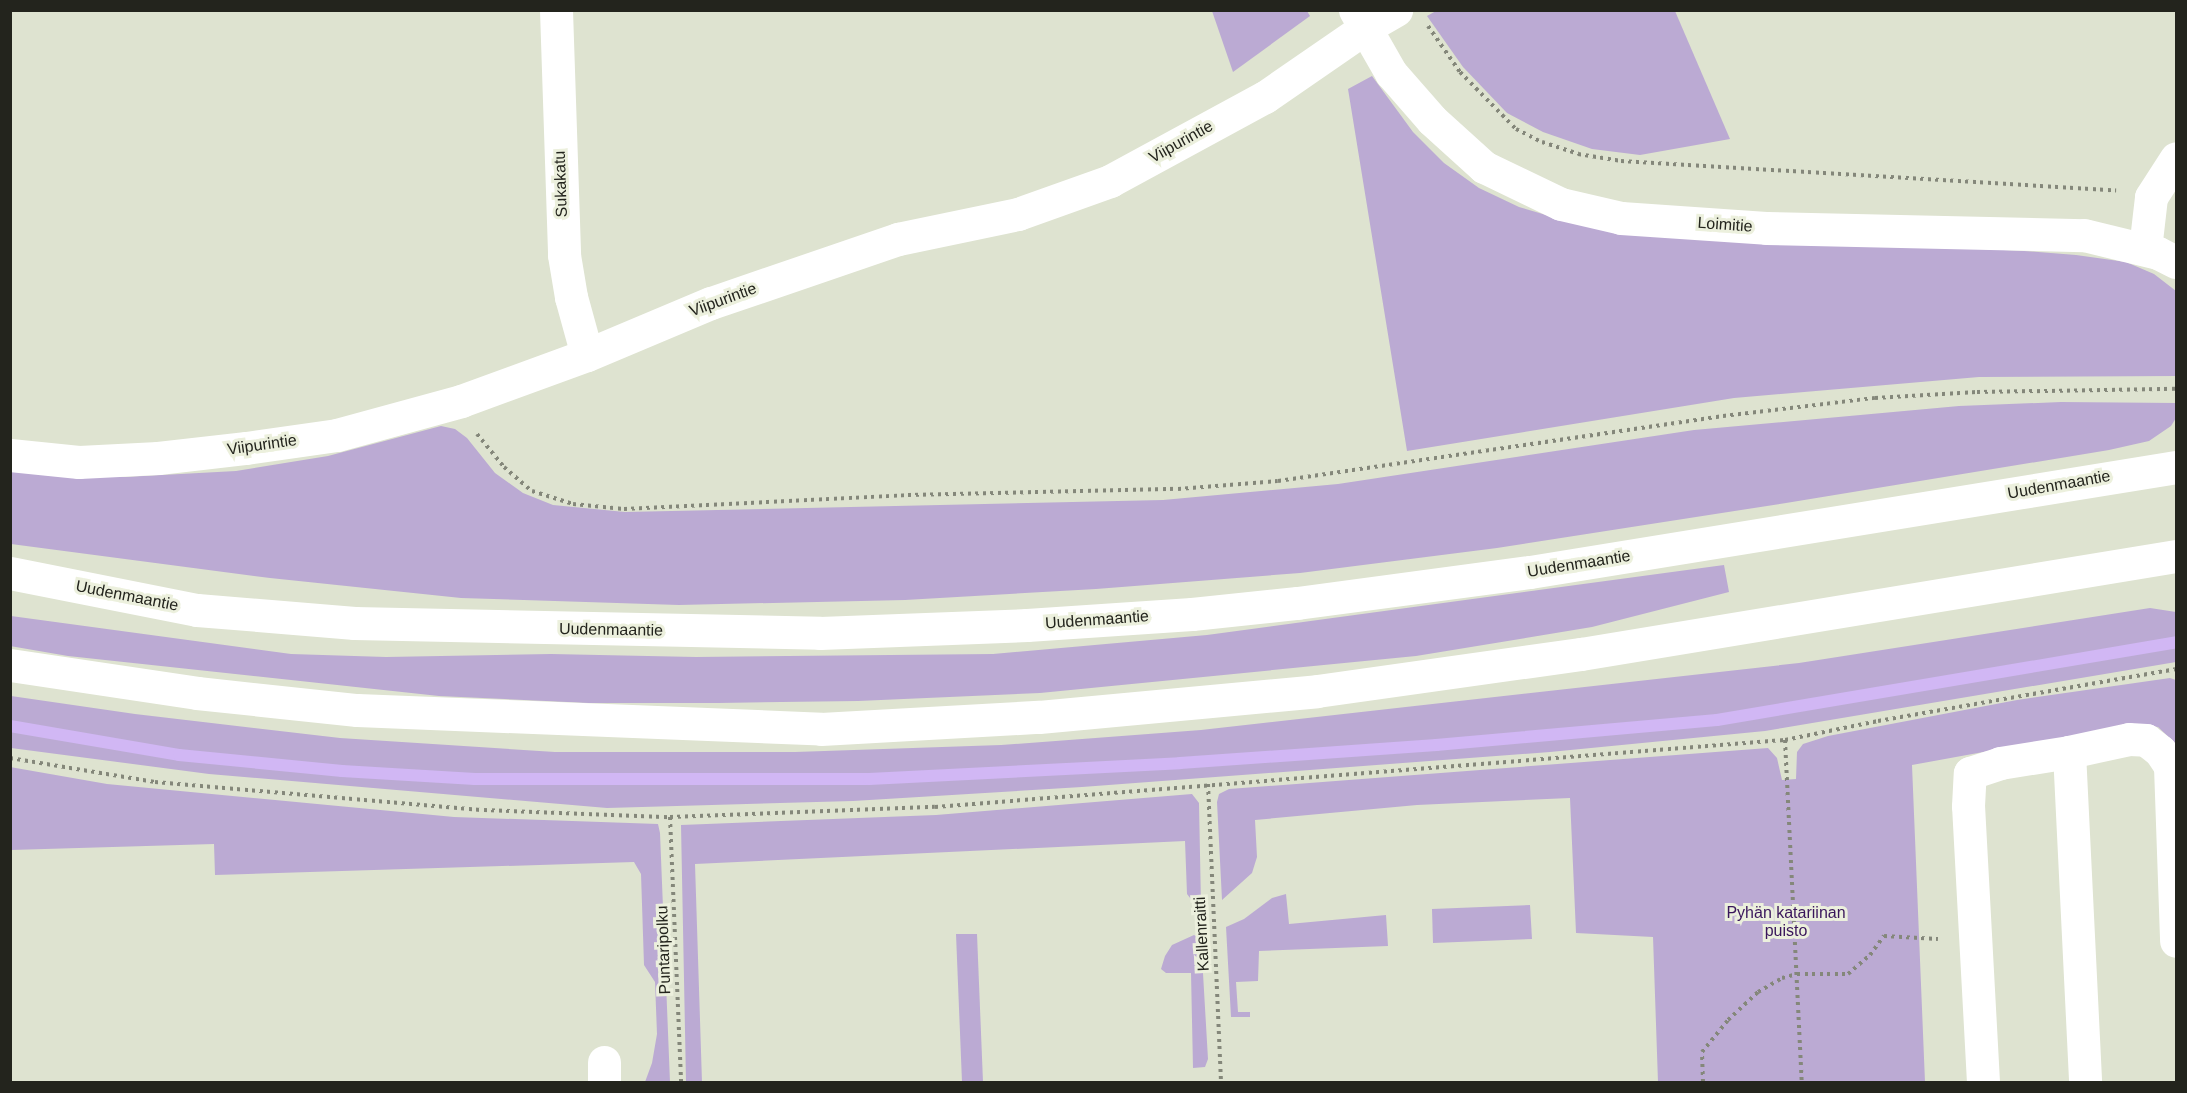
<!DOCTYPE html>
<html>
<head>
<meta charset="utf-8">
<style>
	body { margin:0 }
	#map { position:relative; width:2187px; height:1093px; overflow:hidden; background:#dee3d0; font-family:Arial,sans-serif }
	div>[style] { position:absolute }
	.green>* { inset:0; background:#bbaad3 }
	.stream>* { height:12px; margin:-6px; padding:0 6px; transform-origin:6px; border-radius:6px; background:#d1b7f4 }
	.path>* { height:4px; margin-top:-2px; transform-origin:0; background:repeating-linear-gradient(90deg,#84877a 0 3px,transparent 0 7.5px) }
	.minor>* { height:33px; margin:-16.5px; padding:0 16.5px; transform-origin:16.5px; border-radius:16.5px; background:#fff }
	.major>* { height:33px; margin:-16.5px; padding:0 16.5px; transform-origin:16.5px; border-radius:16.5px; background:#fff }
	span { translate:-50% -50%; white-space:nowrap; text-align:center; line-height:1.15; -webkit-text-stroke:6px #ecf0dd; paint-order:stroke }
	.street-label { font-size:16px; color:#23241d }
	.park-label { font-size:16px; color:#39155b }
	.frame { position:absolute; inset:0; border:12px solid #23241d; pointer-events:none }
</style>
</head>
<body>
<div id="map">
	<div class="green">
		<div style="clip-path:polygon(1212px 11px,1307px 11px,1310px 16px,1233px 72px)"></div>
		<div style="clip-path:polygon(1436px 11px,1675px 11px,1730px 139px,1640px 155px,1592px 149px,1543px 132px,1507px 113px,1463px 67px,1427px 16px)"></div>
		<div style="clip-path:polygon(1372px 76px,1413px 132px,1444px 163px,1479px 188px,1519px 207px,1563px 220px,1687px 235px,2024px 251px,2076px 255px,2126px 262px,2154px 274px,2176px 291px,2176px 376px,1979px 377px,1734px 398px,1407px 451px,1348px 89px)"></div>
		<div style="clip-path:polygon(2061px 402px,2176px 403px,2176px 418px,2171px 426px,2149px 441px,2109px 450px,1786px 503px,1497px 548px,1300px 573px,1096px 589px,905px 600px,679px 605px,461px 598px,270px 578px,11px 544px,11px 471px,125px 477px,236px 471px,328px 456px,441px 426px,455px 429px,467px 438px,495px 473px,523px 493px,553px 505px,625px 512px,1163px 500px,1338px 484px,1694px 430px,1959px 406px)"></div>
		<div style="clip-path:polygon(1724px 565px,1729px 592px,1592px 627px,1416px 656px,1040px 693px,858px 701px,718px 703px,589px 703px,439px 696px,68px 656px,10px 646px,11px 616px,291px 654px,386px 657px,551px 654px,696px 657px,993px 654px,1207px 635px)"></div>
		<div style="clip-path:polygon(2150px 608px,2176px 612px,2176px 662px,1765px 731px,1550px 752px,1082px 787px,853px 801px,607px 808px,209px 774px,11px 748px,11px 696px,135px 714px,340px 738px,555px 752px,795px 752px,1001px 745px,1201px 730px,1799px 663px)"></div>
		<div style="clip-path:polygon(2170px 678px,2176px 680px,2176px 744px,2158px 727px,2137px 724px,1912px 765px,1925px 1082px,1658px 1082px,1653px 937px,1576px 933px,1570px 798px,1417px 805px,1255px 820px,1257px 857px,1252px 873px,1222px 900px,1217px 802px,1219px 794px,1229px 789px,1768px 748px,1777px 758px,1782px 780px,1796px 779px,1797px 752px,1803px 744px,1828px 736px,2017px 700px)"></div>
		<div style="clip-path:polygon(10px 767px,107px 784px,454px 817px,658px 824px,660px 833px,670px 1082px,645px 1082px,652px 1063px,657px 1034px,655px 982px,644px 965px,641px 874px,634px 862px,215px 875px,214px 844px,11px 850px)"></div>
		<div style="clip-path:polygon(1192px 794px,1199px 803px,1201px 905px,1194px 903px,1187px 894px,1185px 841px,695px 864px,702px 1082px,686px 1082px,681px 825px,936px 815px)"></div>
		<div style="clip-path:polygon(1286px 894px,1289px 924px,1386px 915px,1388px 946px,1259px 951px,1258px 981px,1236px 982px,1238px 1012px,1250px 1012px,1250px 1017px,1231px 1017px,1226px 927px,1244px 919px,1272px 898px)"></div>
		<div style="clip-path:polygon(1530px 905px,1532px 939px,1433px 943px,1432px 909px)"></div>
		<div style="clip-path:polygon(956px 934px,977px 934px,983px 1082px,962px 1082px)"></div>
		<div style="clip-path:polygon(1194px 935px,1201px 939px,1208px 1059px,1205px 1067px,1193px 1068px,1191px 973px,1166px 973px,1161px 969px,1165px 956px,1172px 945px)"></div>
	</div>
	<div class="stream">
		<div style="left:10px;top:726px;width:171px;rotate:9.7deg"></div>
		<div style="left:179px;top:755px;width:164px;rotate:5.6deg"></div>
		<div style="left:342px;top:771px;width:133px;rotate:3.4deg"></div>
		<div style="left:475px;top:779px;width:394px"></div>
		<div style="left:869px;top:779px;width:311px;rotate:-2.9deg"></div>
		<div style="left:1180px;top:763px;width:257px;rotate:-4deg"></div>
		<div style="left:1436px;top:745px;width:282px;rotate:-5.1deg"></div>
		<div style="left:1717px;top:720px;width:466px;rotate:-9.6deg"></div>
	</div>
	<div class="path">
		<div style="left:1428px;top:26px;width:56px;rotate:55.2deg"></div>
		<div style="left:1460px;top:72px;width:80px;rotate:45.5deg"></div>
		<div style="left:1516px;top:129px;width:29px;rotate:27deg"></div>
		<div style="left:1542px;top:142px;width:38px;rotate:18deg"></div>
		<div style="left:1578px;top:154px;width:44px;rotate:9.2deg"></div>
		<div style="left:1621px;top:161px;width:496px;rotate:3.4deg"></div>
		<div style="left:477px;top:434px;width:43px;rotate:50.7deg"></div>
		<div style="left:504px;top:467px;width:37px;rotate:41deg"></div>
		<div style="left:532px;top:491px;width:43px;rotate:17.6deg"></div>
		<div style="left:573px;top:504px;width:51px;rotate:5.6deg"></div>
		<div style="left:624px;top:509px;width:284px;rotate:-2.8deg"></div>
		<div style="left:908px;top:495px;width:270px;rotate:-1.3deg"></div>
		<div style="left:1178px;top:489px;width:100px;rotate:-4.6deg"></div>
		<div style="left:1278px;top:481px;width:450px;rotate:-8.3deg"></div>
		<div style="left:1723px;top:416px;width:153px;rotate:-6.8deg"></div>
		<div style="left:1875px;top:398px;width:102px;rotate:-3.4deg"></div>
		<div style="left:1977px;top:392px;width:199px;rotate:-0.9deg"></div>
		<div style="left:1785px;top:740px;width:342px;rotate:87.2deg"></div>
		<div style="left:10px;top:758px;width:147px;rotate:9.4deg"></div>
		<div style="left:155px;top:782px;width:330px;rotate:4.9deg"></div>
		<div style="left:484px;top:810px;width:186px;rotate:2.2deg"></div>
		<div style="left:670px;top:817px;width:265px;rotate:-2.2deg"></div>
		<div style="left:935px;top:807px;width:853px;rotate:-4.51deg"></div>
		<div style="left:1785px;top:740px;width:95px;rotate:-11.5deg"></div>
		<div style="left:1878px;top:721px;width:303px;rotate:-9.9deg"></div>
		<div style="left:1208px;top:784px;width:298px;rotate:87.5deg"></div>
		<div style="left:670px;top:817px;width:265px;rotate:87.6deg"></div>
		<div style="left:1703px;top:1082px;width:30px;rotate:-92deg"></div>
		<div style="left:1702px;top:1052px;width:41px;rotate:-50.9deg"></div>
		<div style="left:1728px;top:1020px;width:41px;rotate:-43deg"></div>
		<div style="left:1758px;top:992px;width:28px;rotate:-30deg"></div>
		<div style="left:1782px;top:978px;width:16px;rotate:-15deg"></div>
		<div style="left:1797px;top:974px;width:51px"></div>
		<div style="left:1848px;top:974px;width:29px;rotate:-41deg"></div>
		<div style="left:1870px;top:955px;width:24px;rotate:-54deg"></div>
		<div style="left:1884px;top:936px;width:54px;rotate:3.2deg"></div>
	</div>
	<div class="minor">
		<div style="left:556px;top:10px;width:245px;rotate:88.1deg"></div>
		<div style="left:564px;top:255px;width:43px;rotate:80.5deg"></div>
		<div style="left:571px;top:297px;width:60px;rotate:74.6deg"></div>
		<div style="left:1355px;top:10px;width:73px;rotate:60.3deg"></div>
		<div style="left:1391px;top:73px;width:62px;rotate:48.9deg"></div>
		<div style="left:1432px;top:120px;width:70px;rotate:42.1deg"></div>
		<div style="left:1484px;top:167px;width:85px;rotate:25.7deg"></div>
		<div style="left:1561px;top:204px;width:62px;rotate:13.1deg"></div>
		<div style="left:1621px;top:218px;width:145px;rotate:3.9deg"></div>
		<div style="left:1766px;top:228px;width:318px;rotate:1.3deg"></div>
		<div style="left:2084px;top:235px;width:76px;rotate:13.7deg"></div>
		<div style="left:2158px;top:253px;width:20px;rotate:27deg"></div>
		<div style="left:2145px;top:249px;width:52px;rotate:-83.4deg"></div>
		<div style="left:2151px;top:197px;width:46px;rotate:-57.3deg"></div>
		<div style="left:10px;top:455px;width:69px;rotate:5.8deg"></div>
		<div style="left:79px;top:462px;width:79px;rotate:-2.9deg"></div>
		<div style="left:158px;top:458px;width:89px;rotate:-6.5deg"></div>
		<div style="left:246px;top:448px;width:92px;rotate:-8.1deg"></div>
		<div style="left:337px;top:435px;width:129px;rotate:-15.3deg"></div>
		<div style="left:461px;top:401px;width:134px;rotate:-20.1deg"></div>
		<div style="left:587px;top:355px;width:134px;rotate:-22.8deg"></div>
		<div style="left:711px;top:303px;width:198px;rotate:-18.9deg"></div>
		<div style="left:898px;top:239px;width:123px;rotate:-11.8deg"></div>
		<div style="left:1018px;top:214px;width:98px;rotate:-19.7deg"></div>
		<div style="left:1110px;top:181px;width:176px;rotate:-28.5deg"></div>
		<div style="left:1265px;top:97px;width:121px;rotate:-34.6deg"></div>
		<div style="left:1365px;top:28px;width:36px;rotate:-30deg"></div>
		<div style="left:2069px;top:752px;width:330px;rotate:87.2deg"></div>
		<div style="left:604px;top:1082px;width:20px;rotate:-90deg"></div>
		<div style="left:1983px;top:1082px;width:276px;rotate:-93.1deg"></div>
		<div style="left:1968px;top:806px;width:33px;rotate:-87deg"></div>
		<div style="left:1970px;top:773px;width:32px;rotate:-18deg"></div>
		<div style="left:2000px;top:763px;width:70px;rotate:-9.1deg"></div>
		<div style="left:2069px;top:752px;width:61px;rotate:-12.2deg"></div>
		<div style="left:2129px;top:739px;width:17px;rotate:3deg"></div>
		<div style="left:2146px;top:740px;width:18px;rotate:38deg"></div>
		<div style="left:2160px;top:751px;width:18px;rotate:56deg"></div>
		<div style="left:2170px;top:766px;width:175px;rotate:88deg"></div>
	</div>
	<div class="major">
		<div style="left:10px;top:573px;width:191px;rotate:11.2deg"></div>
		<div style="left:197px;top:610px;width:158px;rotate:4.7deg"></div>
		<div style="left:354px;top:623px;width:466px;rotate:1.2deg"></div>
		<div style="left:820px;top:633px;width:207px;rotate:-2.2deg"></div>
		<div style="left:1027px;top:625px;width:165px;rotate:-3.8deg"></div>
		<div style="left:1192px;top:614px;width:106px;rotate:-6deg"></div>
		<div style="left:1297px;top:603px;width:235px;rotate:-7.6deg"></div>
		<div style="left:1530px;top:572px;width:654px;rotate:-9.23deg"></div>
		<div style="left:10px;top:665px;width:189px;rotate:8.5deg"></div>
		<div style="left:197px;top:693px;width:161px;rotate:6.1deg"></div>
		<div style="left:357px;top:710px;width:464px;rotate:2.3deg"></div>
		<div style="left:821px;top:729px;width:218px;rotate:-3.2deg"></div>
		<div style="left:1039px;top:717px;width:279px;rotate:-5.3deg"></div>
		<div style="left:1317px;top:691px;width:267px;rotate:-8deg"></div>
		<div style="left:1581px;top:654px;width:603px;rotate:-9.35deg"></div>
	</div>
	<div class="street-label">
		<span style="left:1181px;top:142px;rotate:-29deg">Viipurintie</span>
		<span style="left:561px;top:184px;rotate:-92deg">Sukakatu</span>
		<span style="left:1725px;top:225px;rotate:4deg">Loimitie</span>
		<span style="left:723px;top:300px;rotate:-20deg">Viipurintie</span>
		<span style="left:262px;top:445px;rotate:-8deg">Viipurintie</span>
		<span style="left:2059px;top:485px;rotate:-10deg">Uudenmaantie</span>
		<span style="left:1579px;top:564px;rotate:-9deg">Uudenmaantie</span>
		<span style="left:127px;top:596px;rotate:11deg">Uudenmaantie</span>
		<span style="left:1097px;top:620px;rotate:-4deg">Uudenmaantie</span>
		<span style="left:611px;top:630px;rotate:1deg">Uudenmaantie</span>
		<span style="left:1202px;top:934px;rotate:-93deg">Kallenraitti</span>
		<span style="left:664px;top:950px;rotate:-92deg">Puntaripolku</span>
	</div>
	<div class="park-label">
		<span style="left:1786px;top:922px">Pyhän katariinan<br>puisto</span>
	</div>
	<div class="frame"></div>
</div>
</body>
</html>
